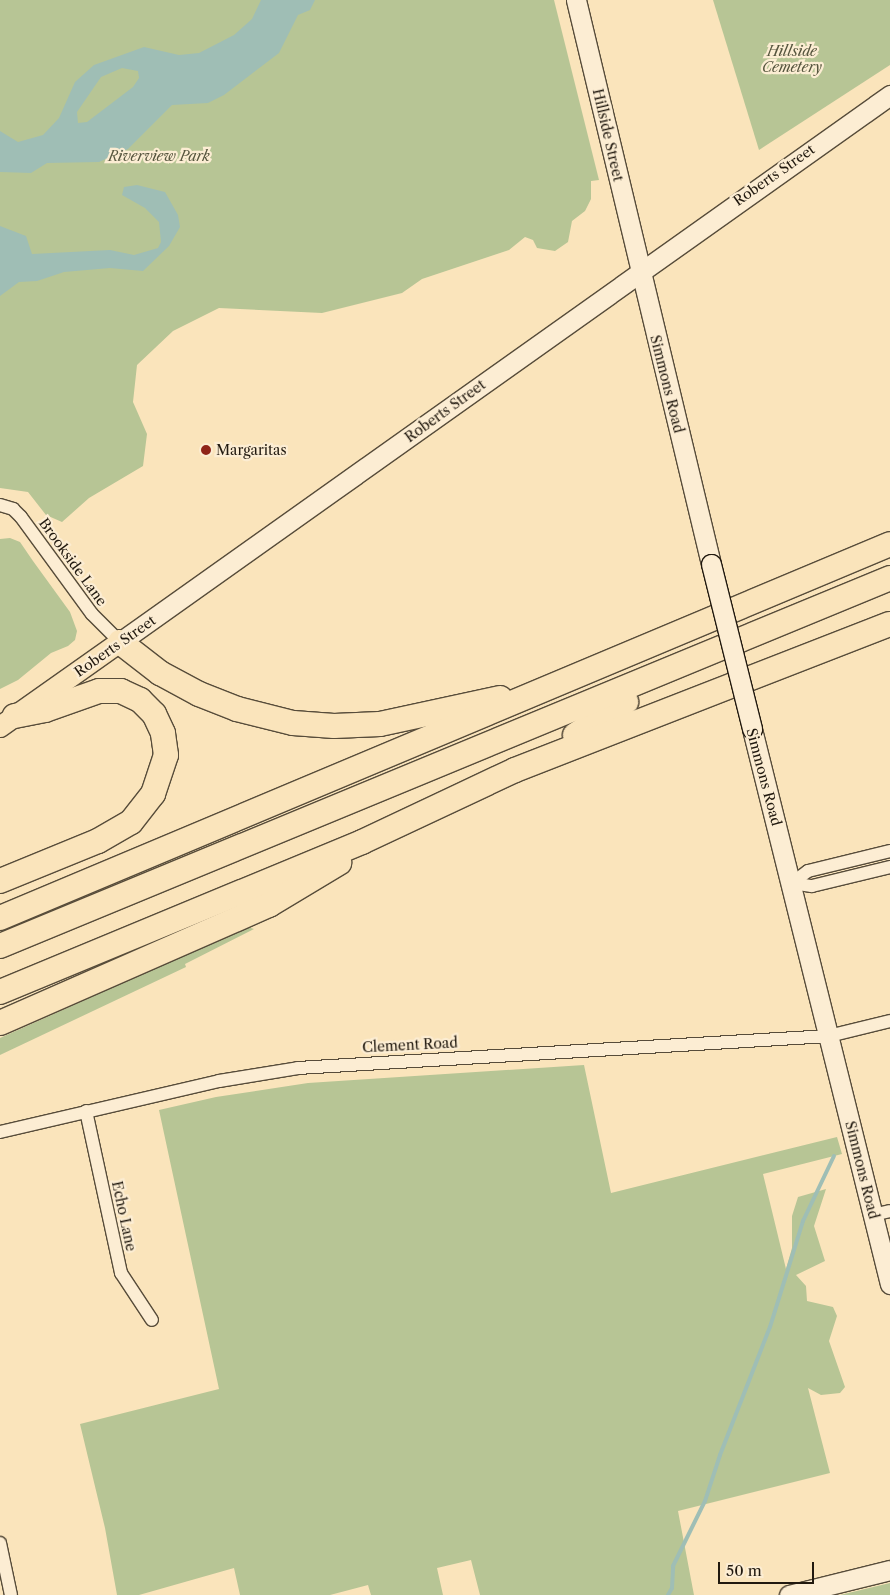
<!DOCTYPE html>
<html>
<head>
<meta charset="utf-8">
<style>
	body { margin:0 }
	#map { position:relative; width:890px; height:1595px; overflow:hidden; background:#fae4bb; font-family:"Libre Caslon Text",serif }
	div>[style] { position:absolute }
	.green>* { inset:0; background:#b7c595 }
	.water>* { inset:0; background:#9fbeb5 }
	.stream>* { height:4px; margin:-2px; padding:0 2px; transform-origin:2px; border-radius:2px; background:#9fbeb5 }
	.roads { filter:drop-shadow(1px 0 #574c3a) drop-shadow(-1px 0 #574c3a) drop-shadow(0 1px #574c3a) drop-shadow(0 -1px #574c3a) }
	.street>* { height:12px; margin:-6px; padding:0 6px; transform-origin:6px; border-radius:6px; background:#fcedd3 }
	.secondary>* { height:19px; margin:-9.5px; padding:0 9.5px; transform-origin:9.5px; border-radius:9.5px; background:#fcedd3 }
	.primary>* { height:20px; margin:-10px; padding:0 10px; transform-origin:10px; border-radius:10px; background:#fae4bb }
	.highway>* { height:24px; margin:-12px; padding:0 12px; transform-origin:12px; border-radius:12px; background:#fae4bb }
	.bridges { filter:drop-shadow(1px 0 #21190f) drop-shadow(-1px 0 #21190f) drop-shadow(0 1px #21190f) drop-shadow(0 -1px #21190f) }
	.secondary-bridge>* { height:19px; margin:-9.5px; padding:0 9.5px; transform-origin:9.5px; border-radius:9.5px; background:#fcedd3 }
	.dots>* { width:14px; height:14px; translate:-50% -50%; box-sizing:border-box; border:2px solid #fcedd3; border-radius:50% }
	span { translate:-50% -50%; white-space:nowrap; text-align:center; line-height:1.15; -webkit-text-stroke:4.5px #fcedd3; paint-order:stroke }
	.park-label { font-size:14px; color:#56553e; font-style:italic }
	.street-label { font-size:14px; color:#21190f }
	.poi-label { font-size:14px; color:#21190f }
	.left { translate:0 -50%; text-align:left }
	.scale { position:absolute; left:718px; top:1562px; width:96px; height:22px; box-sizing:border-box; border:2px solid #21190f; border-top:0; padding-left:6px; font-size:15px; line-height:18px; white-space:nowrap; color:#21190f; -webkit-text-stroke:4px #fcedd3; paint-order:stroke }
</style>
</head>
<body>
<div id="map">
	<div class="green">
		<div style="clip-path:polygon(0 0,554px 0,599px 180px,591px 181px,591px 199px,585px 211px,572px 221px,568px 242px,555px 251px,537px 248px,533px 240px,525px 237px,509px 250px,422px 279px,402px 293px,322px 313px,219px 308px,173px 331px,137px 365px,133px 402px,147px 434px,143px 466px,89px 498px,62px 522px,46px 515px,28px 492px,0 488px)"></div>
		<div style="clip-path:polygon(713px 0,890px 0,890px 65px,759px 150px)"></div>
		<div style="clip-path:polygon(10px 538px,20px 542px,33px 561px,70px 612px,77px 631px,75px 640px,68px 646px,51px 653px,18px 680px,0 689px,0 539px)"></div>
		<div style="clip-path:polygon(248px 927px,254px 929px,185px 964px,186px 967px,0 1055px,0 1038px)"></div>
		<div style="clip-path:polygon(584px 1065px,611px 1193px,837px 1137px,842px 1154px,763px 1174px,786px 1269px,792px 1248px,792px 1216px,798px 1197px,826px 1189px,814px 1226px,825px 1261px,796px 1275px,806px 1286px,807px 1301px,833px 1307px,837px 1316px,829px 1341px,845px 1387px,840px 1393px,821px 1395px,808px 1388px,830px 1473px,678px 1511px,694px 1595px,480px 1595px,471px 1560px,437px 1568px,443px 1595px,371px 1595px,368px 1585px,330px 1595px,240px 1595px,234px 1568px,139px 1595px,117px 1595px,105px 1528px,80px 1424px,219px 1389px,159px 1110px,216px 1097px,308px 1083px)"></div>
		<div style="clip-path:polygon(890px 1583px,890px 1595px,840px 1595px)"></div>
	</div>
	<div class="water">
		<div style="clip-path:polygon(evenodd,261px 0,315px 0,310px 10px,298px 15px,279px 53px,224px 95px,208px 103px,172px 105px,128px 149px,99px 162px,47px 163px,31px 173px,0 172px,0 131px,18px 142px,43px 135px,59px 118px,75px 82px,94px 65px,144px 47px,179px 55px,199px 53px,234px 35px,252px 19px,261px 0,122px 68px,138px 71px,139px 78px,133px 87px,87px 122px,78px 123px,77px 112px,101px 77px,122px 68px)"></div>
		<div style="clip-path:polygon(137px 185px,165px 192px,178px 215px,180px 227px,169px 246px,143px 271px,110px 268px,64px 272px,37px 281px,19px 282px,0 296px,0 226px,26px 236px,32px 254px,110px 250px,134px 255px,158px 248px,161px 242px,159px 222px,145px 208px,122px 195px,124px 187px)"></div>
	</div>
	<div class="stream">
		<div style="left:668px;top:1595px;width:8px;rotate:-60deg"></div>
		<div style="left:672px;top:1588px;width:22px;rotate:-87deg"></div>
		<div style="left:673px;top:1566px;width:72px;rotate:-63.8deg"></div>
		<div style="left:705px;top:1501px;width:48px;rotate:-71.9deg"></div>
		<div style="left:720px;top:1455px;width:137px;rotate:-68.7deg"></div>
		<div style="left:770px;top:1327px;width:111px;rotate:-72.7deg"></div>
		<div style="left:803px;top:1221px;width:72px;rotate:-64.5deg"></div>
	</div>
	<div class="roads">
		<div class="street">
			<div style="left:0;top:505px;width:14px;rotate:17deg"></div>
			<div style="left:13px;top:509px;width:11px;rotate:45deg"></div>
			<div style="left:21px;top:517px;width:120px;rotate:53.8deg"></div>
			<div style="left:92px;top:614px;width:40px;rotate:45deg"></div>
			<div style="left:792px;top:883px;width:20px;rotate:-37deg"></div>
			<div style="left:808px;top:871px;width:84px;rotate:-13.7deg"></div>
			<div style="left:792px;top:883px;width:20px;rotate:9deg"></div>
			<div style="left:812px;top:886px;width:80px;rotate:-13.7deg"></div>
			<div style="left:86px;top:1111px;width:166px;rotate:77.8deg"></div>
			<div style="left:121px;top:1273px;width:56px;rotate:56.6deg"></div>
			<div style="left:0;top:1132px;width:225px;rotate:-13.1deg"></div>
			<div style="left:219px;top:1081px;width:80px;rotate:-9.3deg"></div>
			<div style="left:298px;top:1068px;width:532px;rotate:-3.45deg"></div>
			<div style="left:829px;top:1036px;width:63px;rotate:-13.8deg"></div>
			<div style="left:873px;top:1215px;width:17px;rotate:-13deg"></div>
			<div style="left:0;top:1543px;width:53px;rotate:78.1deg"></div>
		</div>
		<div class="secondary">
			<div style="left:576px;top:0;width:580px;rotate:76.54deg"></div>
			<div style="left:120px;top:642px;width:945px;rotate:-35.39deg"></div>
			<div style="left:752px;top:729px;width:572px;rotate:76.04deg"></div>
			<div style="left:789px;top:1595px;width:104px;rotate:-13.9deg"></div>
		</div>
		<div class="primary">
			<div style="left:0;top:727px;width:147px;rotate:-35.3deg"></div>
		</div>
		<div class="highway">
			<div style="left:120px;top:642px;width:51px;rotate:37.8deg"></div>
			<div style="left:160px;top:673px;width:44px;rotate:28.3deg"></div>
			<div style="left:199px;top:694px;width:41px;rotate:21.5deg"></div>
			<div style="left:237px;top:709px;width:58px;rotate:14deg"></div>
			<div style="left:293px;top:723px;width:41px;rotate:4.2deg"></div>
			<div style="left:334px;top:726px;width:46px;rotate:-2.5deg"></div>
			<div style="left:380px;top:724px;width:123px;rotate:-12.2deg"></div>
			<div style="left:575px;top:735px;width:61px;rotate:-32.9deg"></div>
			<div style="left:0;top:881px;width:106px;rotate:-22.2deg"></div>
			<div style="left:98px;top:841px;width:38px;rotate:-30deg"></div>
			<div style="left:131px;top:822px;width:36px;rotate:-52deg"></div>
			<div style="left:153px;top:794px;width:41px;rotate:-71.6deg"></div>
			<div style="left:166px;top:755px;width:22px;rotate:-98deg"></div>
			<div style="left:163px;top:733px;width:21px;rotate:-115deg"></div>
			<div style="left:154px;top:714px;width:20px;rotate:-135deg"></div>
			<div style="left:140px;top:700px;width:21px;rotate:-155deg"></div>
			<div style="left:121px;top:691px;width:22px;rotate:180deg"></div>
			<div style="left:99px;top:691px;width:57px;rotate:160.6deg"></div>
			<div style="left:45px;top:710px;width:31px;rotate:169deg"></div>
			<div style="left:0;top:918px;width:965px;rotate:-22.79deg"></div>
			<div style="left:0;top:946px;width:963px;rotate:-22.46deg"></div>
			<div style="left:0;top:992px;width:392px;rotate:-22.5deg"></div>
			<div style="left:362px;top:842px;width:169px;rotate:-25.2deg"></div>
			<div style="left:515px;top:770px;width:402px;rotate:-21.3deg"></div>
			<div style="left:0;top:1023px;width:294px;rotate:-23.7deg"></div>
			<div style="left:269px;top:905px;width:82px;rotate:-31deg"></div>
		</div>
	</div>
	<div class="bridges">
		<div class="secondary-bridge">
			<div style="left:711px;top:564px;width:170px;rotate:76deg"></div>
		</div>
	</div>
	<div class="dots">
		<div style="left:206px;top:450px;background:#8f2418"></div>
	</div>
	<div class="park-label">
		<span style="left:792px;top:59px">Hillside<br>Cemetery</span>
		<span style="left:159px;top:156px">Riverview Park</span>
	</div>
	<div class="street-label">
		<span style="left:608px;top:135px;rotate:77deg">Hillside Street</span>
		<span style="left:774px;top:175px;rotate:-35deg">Roberts Street</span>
		<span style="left:667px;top:384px;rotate:76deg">Simmons Road</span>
		<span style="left:445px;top:411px;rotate:-36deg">Roberts Street</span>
		<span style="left:73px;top:562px;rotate:54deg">Brookside Lane</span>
		<span style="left:115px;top:646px;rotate:-35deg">Roberts Street</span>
		<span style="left:764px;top:777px;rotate:75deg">Simmons Road</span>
		<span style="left:410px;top:1045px;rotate:-3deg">Clement Road</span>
		<span style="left:862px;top:1170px;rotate:76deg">Simmons Road</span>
		<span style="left:124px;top:1216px;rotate:78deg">Echo Lane</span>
	</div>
	<div class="poi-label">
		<span class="left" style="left:216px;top:450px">Margaritas</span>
	</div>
	<div class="scale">50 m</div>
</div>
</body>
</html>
